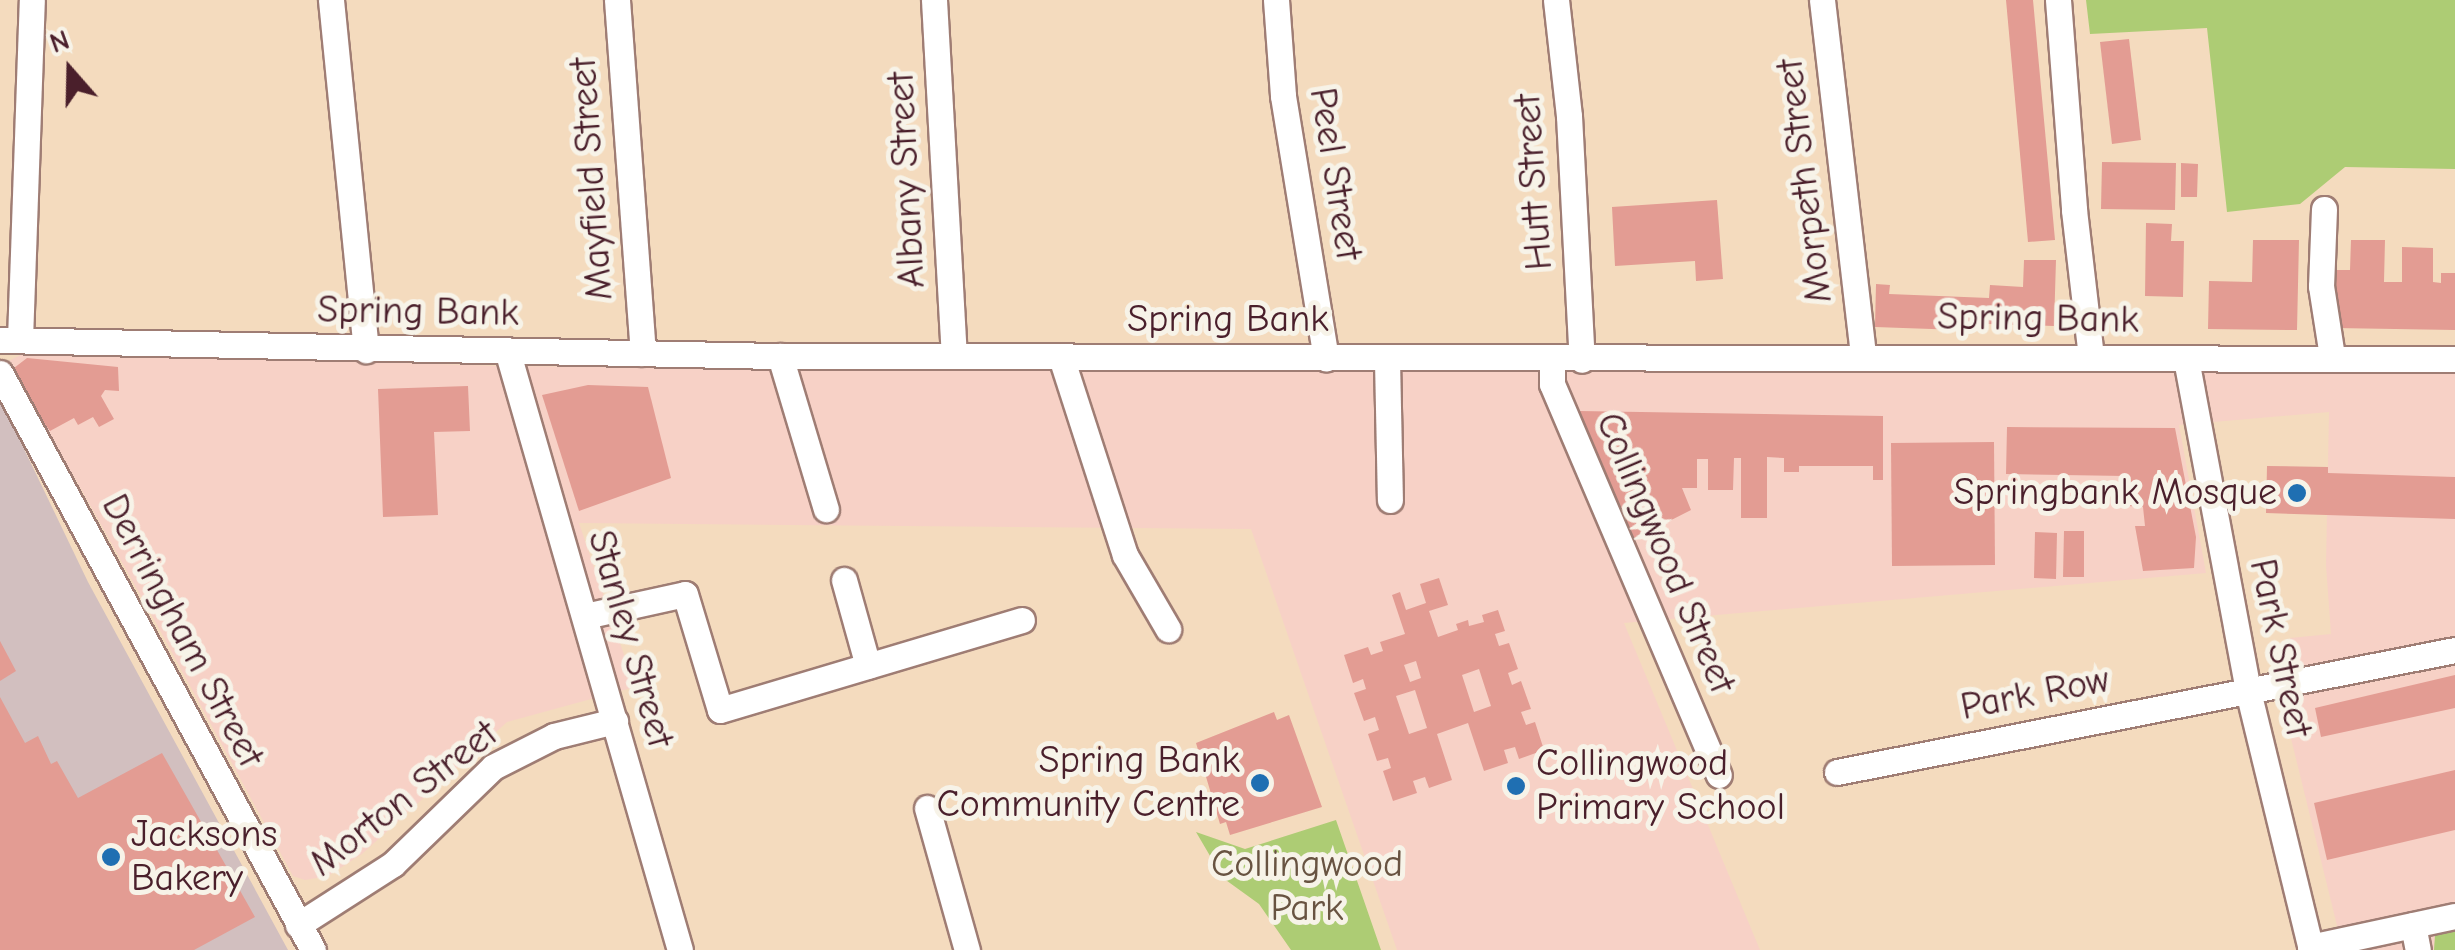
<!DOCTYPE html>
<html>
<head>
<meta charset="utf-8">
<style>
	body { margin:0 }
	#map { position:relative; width:2455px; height:950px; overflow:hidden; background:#f4dbbe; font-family:"Comic Neue",sans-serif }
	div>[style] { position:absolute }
	.built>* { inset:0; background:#f7d1c6 }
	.industrial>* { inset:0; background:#d2bfbf }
	.green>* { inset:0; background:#adcc74 }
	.building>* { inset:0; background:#e39c93 }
	.roads { filter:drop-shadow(2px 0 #9f7d74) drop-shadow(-2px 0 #9f7d74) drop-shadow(0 2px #9f7d74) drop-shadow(0 -2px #9f7d74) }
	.minor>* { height:25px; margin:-12.5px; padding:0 12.5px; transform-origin:12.5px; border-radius:12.5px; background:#fff }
	.dots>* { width:28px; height:28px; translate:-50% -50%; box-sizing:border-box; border:5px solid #f7f3e8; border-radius:50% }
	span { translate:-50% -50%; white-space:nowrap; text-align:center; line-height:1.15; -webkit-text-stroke:10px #f7f3e8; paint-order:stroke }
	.street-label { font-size:38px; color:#4a1f2b }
	.poi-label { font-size:38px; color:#4a1f2b }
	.right { translate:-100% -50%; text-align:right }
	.left { translate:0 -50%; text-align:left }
	.park-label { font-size:38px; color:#685341 }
	.north { position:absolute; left:20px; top:20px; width:100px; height:100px; -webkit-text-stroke:8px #f7f3e8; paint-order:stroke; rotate:340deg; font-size:28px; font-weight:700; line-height:40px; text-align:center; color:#4a1f2b }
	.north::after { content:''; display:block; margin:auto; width:35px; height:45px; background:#4a1f2b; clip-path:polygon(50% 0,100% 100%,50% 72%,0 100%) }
</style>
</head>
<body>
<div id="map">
	<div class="built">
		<div style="clip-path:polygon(28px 351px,499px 366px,1051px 371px,1899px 358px,2455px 374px,2455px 950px,2343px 950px,2283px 706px,2303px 701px,2290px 638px,2331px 634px,2326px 565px,2329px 412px,2179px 425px,2206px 573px,1624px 623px,1760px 950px,1397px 950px,1251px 529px,579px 523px,635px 687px,507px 722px,362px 854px,328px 876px,305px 880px,293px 876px,156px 623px,72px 473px,55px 456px,5px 363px)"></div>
	</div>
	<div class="industrial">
		<div style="clip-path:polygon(0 399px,88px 582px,288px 950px,0 950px)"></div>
	</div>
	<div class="green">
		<div style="clip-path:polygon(2086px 0,2455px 0,2455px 169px,2345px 167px,2300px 204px,2227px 212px,2207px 28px,2090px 34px)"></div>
		<div style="clip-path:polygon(1336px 820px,1381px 950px,1291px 950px,1259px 904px,1223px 878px,1196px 832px,1245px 849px)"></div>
		<div style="clip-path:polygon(2455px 927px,2455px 950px,2434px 950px,2435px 935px)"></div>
	</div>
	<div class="building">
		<div style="clip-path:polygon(2006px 0,2033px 0,2055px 240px,2028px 242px)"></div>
		<div style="clip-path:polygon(2129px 39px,2141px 140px,2112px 144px,2100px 42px)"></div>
		<div style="clip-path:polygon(2102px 162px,2176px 163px,2175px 210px,2101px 209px)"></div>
		<div style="clip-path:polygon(2181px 163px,2198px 164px,2197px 197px,2181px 197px)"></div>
		<div style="clip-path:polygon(1717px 200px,1723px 279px,1696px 281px,1695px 261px,1615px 266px,1612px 207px)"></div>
		<div style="clip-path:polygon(2146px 223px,2172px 224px,2171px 241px,2184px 241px,2183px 297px,2145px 296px)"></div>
		<div style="clip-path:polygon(2253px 240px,2299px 240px,2297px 330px,2208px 329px,2209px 281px,2252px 282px)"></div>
		<div style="clip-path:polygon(2351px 240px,2385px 240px,2384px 282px,2402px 282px,2402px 247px,2433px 248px,2433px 282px,2441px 283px,2441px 273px,2455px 273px,2455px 330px,2335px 328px,2336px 270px,2350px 270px)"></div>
		<div style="clip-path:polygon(2024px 260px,2056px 260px,2054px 326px,1988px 324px,1988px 331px,1875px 327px,1876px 284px,1890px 285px,1889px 294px,1989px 298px,1990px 285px,2023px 287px)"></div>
		<div style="clip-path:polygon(27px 358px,118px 367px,119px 391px,105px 390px,101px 396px,114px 419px,99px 427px,93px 417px,78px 425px,74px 418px,50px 431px,29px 403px,14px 368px)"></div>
		<div style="clip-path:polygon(588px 385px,648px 387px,671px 478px,579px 511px,542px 395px)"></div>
		<div style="clip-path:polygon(468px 386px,470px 431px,434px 432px,438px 515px,383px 517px,378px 389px)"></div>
		<div style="clip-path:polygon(1579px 411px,1883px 416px,1883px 480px,1873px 480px,1873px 466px,1799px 466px,1799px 472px,1784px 472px,1784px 458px,1767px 457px,1767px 518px,1741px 518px,1741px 458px,1734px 458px,1733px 490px,1708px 490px,1708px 459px,1697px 459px,1697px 488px,1682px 488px,1691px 510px,1634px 539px)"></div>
		<div style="clip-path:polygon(2007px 427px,2175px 428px,2196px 537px,2194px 568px,2143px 571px,2135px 526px,2145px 526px,2143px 507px,2128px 506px,2125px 476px,2006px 474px)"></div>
		<div style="clip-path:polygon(1994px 442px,1995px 565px,1892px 566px,1891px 443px)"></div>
		<div style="clip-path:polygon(2267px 466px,2328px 467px,2328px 473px,2455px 477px,2455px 519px,2266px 513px)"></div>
		<div style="clip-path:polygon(2064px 531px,2084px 531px,2084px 577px,2063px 577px)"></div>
		<div style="clip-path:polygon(2035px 532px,2057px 533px,2056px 579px,2034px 578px)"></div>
		<div style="clip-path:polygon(evenodd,1439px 578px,1448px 605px,1429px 611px,1438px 637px,1458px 630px,1456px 624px,1468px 620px,1469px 626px,1484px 622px,1482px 615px,1498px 610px,1505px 631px,1495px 634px,1499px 646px,1509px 643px,1518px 669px,1508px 673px,1512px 685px,1521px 681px,1531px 709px,1521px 712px,1526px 725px,1535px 722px,1544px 750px,1519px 759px,1515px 747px,1504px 750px,1508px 763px,1484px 771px,1468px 723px,1437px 734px,1452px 780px,1429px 788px,1425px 777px,1413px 781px,1417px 793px,1393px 801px,1383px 771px,1391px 768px,1388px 758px,1377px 761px,1368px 734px,1379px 730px,1375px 717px,1364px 721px,1354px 693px,1366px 689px,1363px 679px,1353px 683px,1344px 655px,1368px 647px,1371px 655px,1383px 651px,1380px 642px,1405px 634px,1392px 595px,1400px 592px,1406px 610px,1426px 603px,1420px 584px,1439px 578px,1416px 661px,1421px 678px,1410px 682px,1404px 665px,1416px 661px,1439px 578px,1479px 669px,1491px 706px,1474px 712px,1462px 675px,1479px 669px,1439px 578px,1415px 690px,1427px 728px,1409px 734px,1396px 696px,1415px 690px)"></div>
		<div style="clip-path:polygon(0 641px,16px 671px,0 681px)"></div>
		<div style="clip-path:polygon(2455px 675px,2455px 708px,2321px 737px,2315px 708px)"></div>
		<div style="clip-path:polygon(0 697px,25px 743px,38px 736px,51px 764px,57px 761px,78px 798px,162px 753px,255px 917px,194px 950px,0 950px)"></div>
		<div style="clip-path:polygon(1274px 712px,1277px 720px,1289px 715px,1322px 807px,1230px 835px,1226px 822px,1220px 824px,1196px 743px)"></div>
		<div style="clip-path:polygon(2455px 770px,2455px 830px,2327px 860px,2314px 803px)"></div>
	</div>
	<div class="roads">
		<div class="minor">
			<div style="left:331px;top:0;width:352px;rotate:84.3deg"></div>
			<div style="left:617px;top:0;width:354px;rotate:85.8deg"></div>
			<div style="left:934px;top:0;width:356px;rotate:86.8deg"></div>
			<div style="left:1276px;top:0;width:96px;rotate:85.8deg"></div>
			<div style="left:1283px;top:96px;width:266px;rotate:80.7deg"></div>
			<div style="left:1556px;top:0;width:117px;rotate:83.6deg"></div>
			<div style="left:1569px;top:116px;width:244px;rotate:87deg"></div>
			<div style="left:1822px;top:0;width:356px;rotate:83.4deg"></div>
			<div style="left:2058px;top:0;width:211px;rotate:85.6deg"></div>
			<div style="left:2074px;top:210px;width:148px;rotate:83.4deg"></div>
			<div style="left:2324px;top:209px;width:77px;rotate:92.2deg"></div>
			<div style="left:2321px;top:286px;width:71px;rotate:81.1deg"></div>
			<div style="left:20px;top:339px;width:339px;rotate:-88deg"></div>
			<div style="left:0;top:340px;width:780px;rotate:1.18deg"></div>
			<div style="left:780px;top:356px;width:1675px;rotate:0.1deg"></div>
			<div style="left:507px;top:350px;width:624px;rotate:73.92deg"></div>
			<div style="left:780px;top:356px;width:160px;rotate:73.3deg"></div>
			<div style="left:1061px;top:357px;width:208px;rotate:72.1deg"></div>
			<div style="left:1125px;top:555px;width:86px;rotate:59.8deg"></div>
			<div style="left:1552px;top:359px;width:25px;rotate:90deg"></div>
			<div style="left:1552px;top:384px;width:425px;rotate:66.9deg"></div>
			<div style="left:2186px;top:359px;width:338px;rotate:79.4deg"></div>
			<div style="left:2248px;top:691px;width:267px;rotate:76.3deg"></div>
			<div style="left:1387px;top:360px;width:140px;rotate:88.8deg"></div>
			<div style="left:0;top:373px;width:656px;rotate:61.52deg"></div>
			<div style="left:844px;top:580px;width:89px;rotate:74.4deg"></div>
			<div style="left:585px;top:616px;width:102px;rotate:-12.4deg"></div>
			<div style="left:685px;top:594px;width:121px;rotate:73.2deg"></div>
			<div style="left:720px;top:710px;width:315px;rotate:-16.6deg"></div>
			<div style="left:1837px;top:772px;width:630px;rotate:-11.17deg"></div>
			<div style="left:927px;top:808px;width:148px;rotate:74.3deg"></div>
			<div style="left:298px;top:925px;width:113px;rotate:-32.7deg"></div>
			<div style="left:393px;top:864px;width:139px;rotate:-44.1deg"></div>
			<div style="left:493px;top:767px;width:68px;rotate:-26.9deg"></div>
			<div style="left:554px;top:736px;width:63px;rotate:-13.8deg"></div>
			<div style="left:2413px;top:925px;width:25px;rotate:79deg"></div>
			<div style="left:2310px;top:947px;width:148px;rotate:-12.1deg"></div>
		</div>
	</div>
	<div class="dots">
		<div style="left:2297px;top:493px;background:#1f6fb2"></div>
		<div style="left:1260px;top:783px;background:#1f6fb2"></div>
		<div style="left:1516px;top:786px;background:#1f6fb2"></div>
		<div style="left:111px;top:857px;background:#1f6fb2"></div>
	</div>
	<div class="street-label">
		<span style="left:1335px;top:174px;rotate:81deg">Peel Street</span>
		<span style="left:592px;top:179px;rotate:-94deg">Mayfield Street</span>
		<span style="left:907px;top:180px;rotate:-93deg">Albany Street</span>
		<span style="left:1805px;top:181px;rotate:-97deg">Morpeth Street</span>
		<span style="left:1534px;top:182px;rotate:-94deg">Hutt Street</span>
		<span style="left:418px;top:312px;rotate:1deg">Spring Bank</span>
		<span style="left:2038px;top:319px;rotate:1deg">Spring Bank</span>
		<span style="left:1228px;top:320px">Spring Bank</span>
		<span style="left:1665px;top:553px;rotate:67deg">Collingwood Street</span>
		<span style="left:182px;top:631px;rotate:62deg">Derringham Street</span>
		<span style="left:630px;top:639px;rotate:74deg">Stanley Street</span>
		<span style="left:2280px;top:648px;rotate:78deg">Park Street</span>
		<span style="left:2035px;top:694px;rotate:-11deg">Park Row</span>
		<span style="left:404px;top:799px;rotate:-38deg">Morton Street</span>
	</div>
	<div class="poi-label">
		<span class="right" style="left:2277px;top:493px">Springbank Mosque</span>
		<span class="right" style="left:1240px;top:783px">Spring Bank<br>Community Centre</span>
		<span class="left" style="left:1536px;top:786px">Collingwood<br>Primary School</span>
		<span class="left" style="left:131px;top:857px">Jacksons<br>Bakery</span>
	</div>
	<div class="park-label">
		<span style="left:1307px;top:887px">Collingwood<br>Park</span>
	</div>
	<div class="north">N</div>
</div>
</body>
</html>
